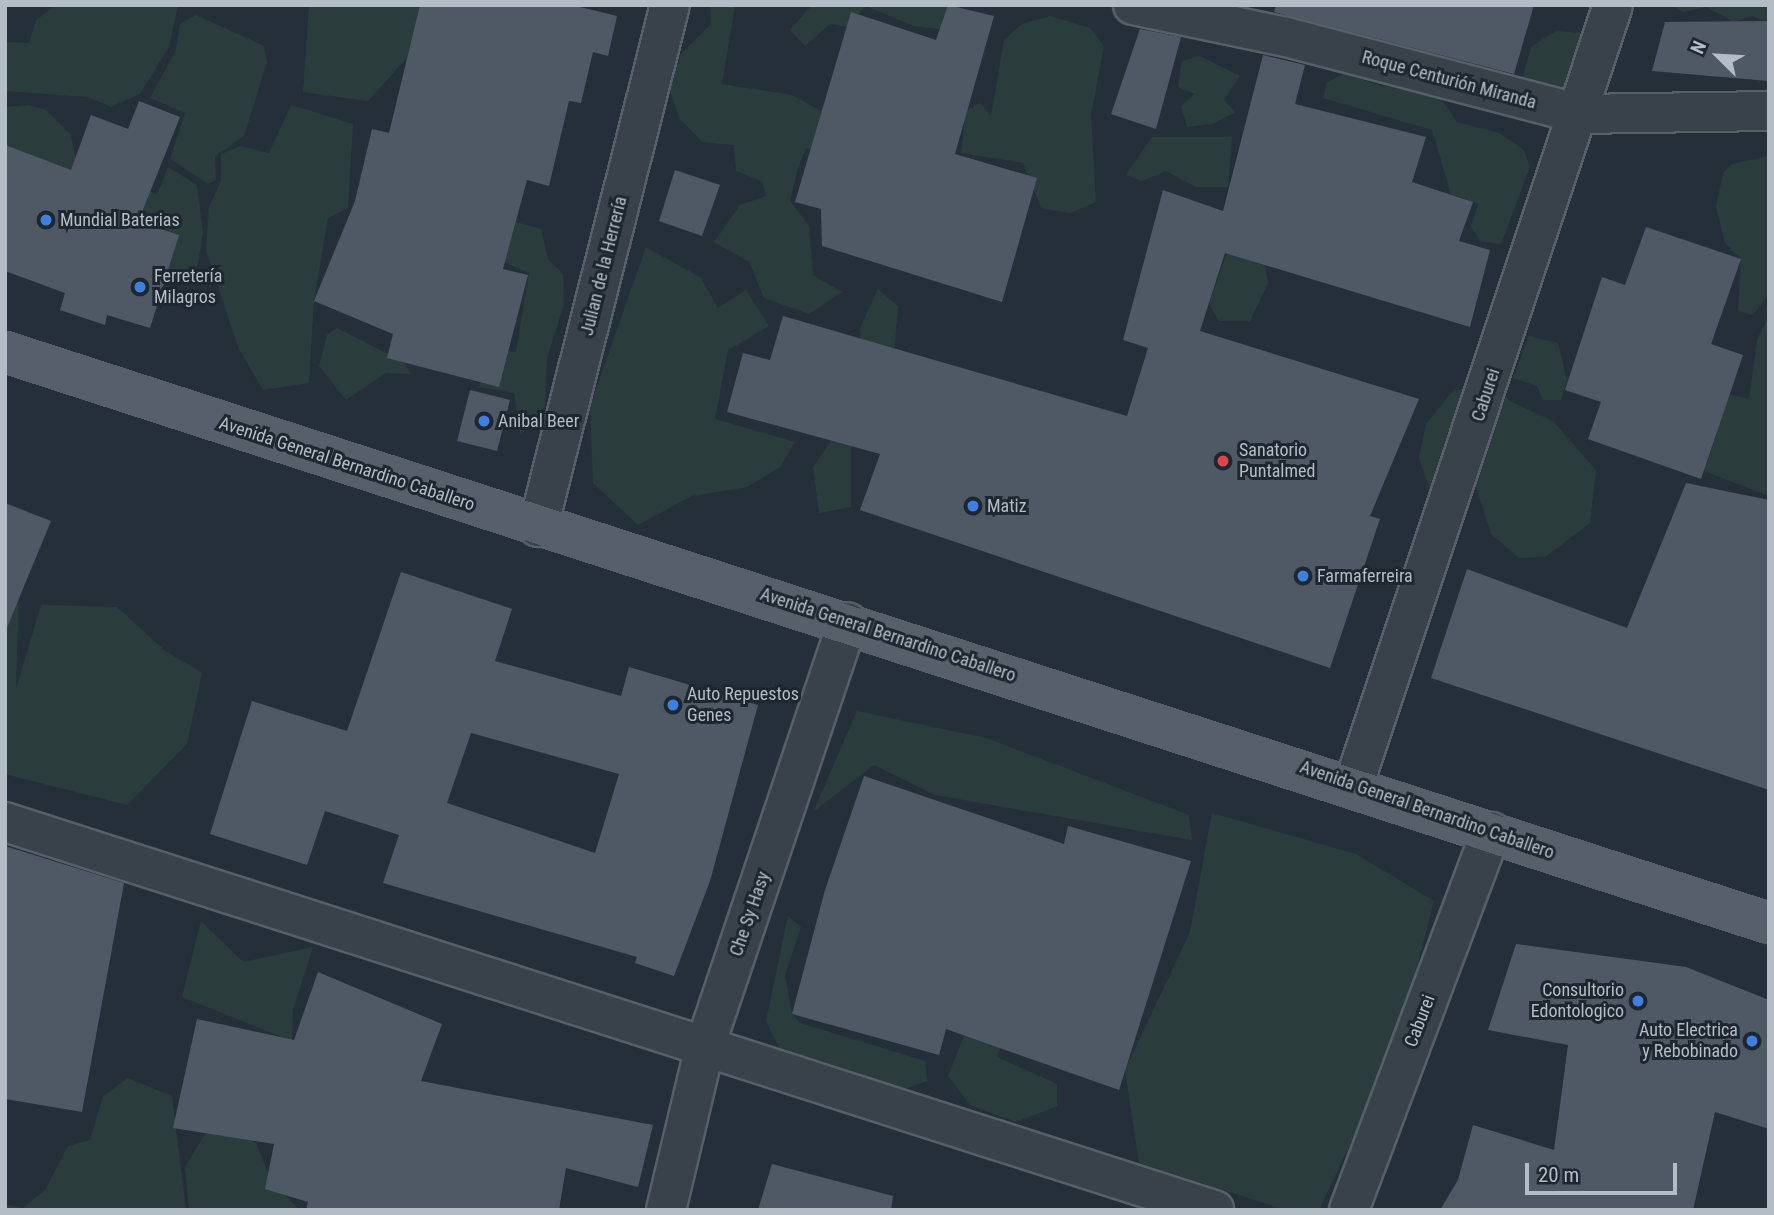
<!DOCTYPE html>
<html>
<head>
<meta charset="utf-8">
<style>
	body { margin:0 }
	#map { position:relative; width:1774px; height:1215px; overflow:hidden; background:#252f39; font-family:"Roboto Condensed",sans-serif }
	div>[style] { position:absolute }
	.green>* { inset:0; background:#2a3d3c }
	.building>* { inset:0; background:#4e5965 }
	.roads { filter:drop-shadow(2px 0 #575f68) drop-shadow(-2px 0 #575f68) drop-shadow(0 2px #575f68) drop-shadow(0 -2px #575f68) }
	.minor>* { height:38px; margin:-19px; padding:0 19px; transform-origin:19px; border-radius:19px; background:#39414a }
	.major>* { height:38px; margin:-19px; padding:0 19px; transform-origin:19px; border-radius:19px; background:#57606a }
	.dots>* { width:19px; height:19px; translate:-50% -50%; box-sizing:border-box; border:4px solid #1e262f; border-radius:50% }
	span { translate:-50% -50%; white-space:nowrap; text-align:center; line-height:1.15; -webkit-text-stroke:6px #1e262f; paint-order:stroke }
	.street-label { font-size:18px; color:#b4bcc5 }
	.poi-label { font-size:18px; color:#b4bcc5 }
	.left { translate:0 -50%; text-align:left }
	.right { translate:-100% -50%; text-align:right }
	.frame { position:absolute; inset:0; border:7px solid #b4bcc5; pointer-events:none }
	.north { position:absolute; left:1683px; top:21px; width:70px; height:70px; -webkit-text-stroke:5px #1e262f; paint-order:stroke; rotate:294deg; font-size:19px; font-weight:700; line-height:28px; text-align:center; color:#b4bcc5 }
	.north::after { content:''; display:block; margin:auto; width:24px; height:32px; background:#b4bcc5; clip-path:polygon(50% 0,100% 100%,50% 72%,0 100%) }
	.scale { position:absolute; left:1525px; top:1163px; width:152px; height:32px; box-sizing:border-box; border:4px solid #b4bcc5; border-top:0; padding-left:9px; font-size:21px; line-height:24px; white-space:nowrap; color:#b4bcc5; -webkit-text-stroke:5px #1e262f; paint-order:stroke }
</style>
</head>
<body>
<div id="map">
	<div class="green">
		<div style="clip-path:polygon(56px 5px,178px 5px,169px 47px,140px 94px,111px 107px,88px 97px,5px 91px,5px 42px,29px 43px,36px 20px)"></div>
		<div style="clip-path:polygon(309px 5px,420px 5px,407px 58px,368px 101px,303px 92px)"></div>
		<div style="clip-path:polygon(710px 5px,735px 5px,722px 84px,792px 95px,819px 110px,860px 122px,852px 166px,806px 148px,798px 168px,790px 201px,809px 226px,813px 275px,842px 292px,809px 314px,764px 298px,749px 262px,714px 242px,740px 205px,766px 196px,762px 181px,736px 171px,734px 145px,702px 142px,680px 119px,669px 89px,681px 54px,711px 24px)"></div>
		<div style="clip-path:polygon(812px 5px,948px 5px,940px 29px,913px 26px,866px 6px,847px 27px,830px 24px,805px 46px,790px 30px)"></div>
		<div style="clip-path:polygon(1672px 5px,1769px 5px,1769px 16px,1764px 21px,1752px 16px,1734px 22px,1706px 7px,1683px 12px)"></div>
		<div style="clip-path:polygon(196px 15px,264px 46px,267px 62px,244px 136px,215px 156px,216px 180px,208px 184px,170px 159px,185px 113px,150px 98px,176px 50px,180px 24px)"></div>
		<div style="clip-path:polygon(1050px 16px,1090px 28px,1104px 46px,1091px 115px,1096px 202px,1070px 213px,1041px 208px,1023px 163px,961px 153px,966px 111px,980px 103px,991px 116px,1004px 40px,1022px 24px)"></div>
		<div style="clip-path:polygon(1556px 31px,1581px 33px,1568px 116px,1517px 98px,1531px 47px)"></div>
		<div style="clip-path:polygon(1200px 56px,1240px 76px,1224px 100px,1235px 112px,1213px 124px,1187px 127px,1181px 106px,1195px 94px,1178px 87px,1182px 61px)"></div>
		<div style="clip-path:polygon(1344px 74px,1382px 86px,1434px 89px,1457px 122px,1499px 133px,1524px 150px,1530px 167px,1501px 244px,1480px 241px,1471px 226px,1478px 204px,1451px 194px,1432px 130px,1323px 98px,1327px 82px)"></div>
		<div style="clip-path:polygon(29px 105px,46px 110px,71px 135px,78px 172px,5px 219px,5px 107px)"></div>
		<div style="clip-path:polygon(291px 105px,353px 124px,348px 208px,328px 218px,314px 301px,309px 383px,263px 390px,238px 347px,206px 250px,209px 207px,221px 181px,221px 154px,241px 146px,269px 153px)"></div>
		<div style="clip-path:polygon(1152px 137px,1232px 137px,1228px 187px,1196px 187px,1166px 171px,1142px 181px,1126px 175px)"></div>
		<div style="clip-path:polygon(1769px 156px,1769px 294px,1753px 315px,1738px 311px,1741px 259px,1725px 243px,1716px 207px,1723px 173px,1732px 164px)"></div>
		<div style="clip-path:polygon(168px 167px,197px 185px,203px 233px,195px 282px,150px 259px,108px 204px,130px 182px,157px 195px)"></div>
		<div style="clip-path:polygon(516px 222px,541px 229px,548px 259px,563px 274px,564px 304px,547px 358px,545px 406px,520px 434px,514px 393px,479px 387px,492px 349px,516px 352px,529px 273px,479px 251px,487px 233px)"></div>
		<div style="clip-path:polygon(646px 247px,701px 278px,718px 308px,746px 290px,769px 326px,728px 350px,715px 419px,795px 442px,780px 467px,747px 487px,692px 496px,638px 525px,593px 483px,590px 406px)"></div>
		<div style="clip-path:polygon(1228px 250px,1265px 266px,1268px 283px,1250px 321px,1219px 321px,1209px 304px)"></div>
		<div style="clip-path:polygon(878px 289px,898px 306px,894px 356px,876px 423px,851px 447px,851px 507px,819px 513px,813px 467px,844px 423px,864px 379px,860px 328px)"></div>
		<div style="clip-path:polygon(1769px 315px,1769px 496px,1704px 471px,1717px 434px,1711px 421px,1720px 392px,1749px 399px,1757px 340px)"></div>
		<div style="clip-path:polygon(337px 328px,404px 362px,411px 374px,386px 373px,346px 400px,319px 366px,327px 335px)"></div>
		<div style="clip-path:polygon(1529px 336px,1558px 343px,1567px 381px,1561px 400px,1543px 400px,1537px 386px,1513px 378px)"></div>
		<div style="clip-path:polygon(1473px 384px,1500px 389px,1510px 401px,1553px 421px,1596px 470px,1590px 523px,1545px 557px,1519px 558px,1491px 534px,1474px 480px,1431px 493px,1419px 458px,1426px 424px,1451px 393px)"></div>
		<div style="clip-path:polygon(19px 589px,16px 689px,41px 605px,117px 607px,164px 650px,202px 673px,187px 744px,127px 805px,5px 774px,5px 590px)"></div>
		<div style="clip-path:polygon(857px 711px,986px 738px,1189px 815px,1192px 840px,935px 795px,874px 765px,813px 812px)"></div>
		<div style="clip-path:polygon(1212px 813px,1356px 854px,1434px 901px,1410px 994px,1366px 1111px,1319px 1210px,1286px 1210px,1139px 1163px,1125px 1070px,1190px 932px)"></div>
		<div style="clip-path:polygon(788px 916px,801px 927px,785px 975px,792px 1014px,800px 1023px,925px 1061px,927px 1081px,894px 1093px,826px 1062px,785px 1060px,766px 1021px)"></div>
		<div style="clip-path:polygon(201px 921px,243px 962px,313px 947px,293px 1010px,292px 1041px,182px 997px)"></div>
		<div style="clip-path:polygon(982px 991px,1016px 1001px,997px 1057px,1057px 1084px,1057px 1106px,1016px 1122px,970px 1105px,948px 1076px)"></div>
		<div style="clip-path:polygon(128px 1078px,172px 1096px,186px 1210px,5px 1210px,5px 1205px,23px 1208px,45px 1190px,68px 1146px,90px 1140px,103px 1096px)"></div>
		<div style="clip-path:polygon(226px 1130px,256px 1143px,272px 1182px,300px 1210px,189px 1210px,185px 1167px,205px 1134px)"></div>
	</div>
	<div class="building">
		<div style="clip-path:polygon(420px 5px,572px 5px,617px 16px,608px 56px,593px 52px,581px 103px,569px 101px,549px 186px,527px 180px,503px 269px,528px 275px,499px 387px,387px 358px,393px 334px,314px 301px,355px 201px,372px 129px,389px 133px)"></div>
		<div style="clip-path:polygon(948px 5px,994px 16px,955px 154px,1037px 178px,1002px 302px,822px 246px,821px 209px,795px 202px,851px 12px,936px 40px)"></div>
		<div style="clip-path:polygon(1276px 5px,1534px 5px,1514px 74px,1274px 12px)"></div>
		<div style="clip-path:polygon(1769px 21px,1769px 81px,1652px 71px,1665px 22px)"></div>
		<div style="clip-path:polygon(1140px 29px,1181px 37px,1156px 129px,1111px 114px)"></div>
		<div style="clip-path:polygon(1263px 55px,1305px 65px,1295px 104px,1426px 137px,1412px 182px,1473px 202px,1459px 241px,1490px 250px,1470px 327px,1225px 253px,1200px 331px,1419px 399px,1370px 516px,1380px 519px,1330px 668px,860px 510px,880px 454px,727px 412px,743px 353px,770px 360px,783px 316px,1127px 416px,1148px 348px,1123px 340px,1163px 190px,1223px 211px)"></div>
		<div style="clip-path:polygon(139px 101px,180px 117px,138px 222px,179px 235px,150px 328px,107px 315px,105px 325px,60px 310px,65px 293px,5px 271px,5px 145px,71px 170px,91px 115px,128px 129px)"></div>
		<div style="clip-path:polygon(675px 170px,720px 185px,702px 236px,659px 221px)"></div>
		<div style="clip-path:polygon(1646px 227px,1741px 259px,1711px 344px,1743px 355px,1701px 479px,1588px 439px,1601px 402px,1565px 390px,1602px 277px,1625px 285px)"></div>
		<div style="clip-path:polygon(470px 390px,510px 400px,497px 451px,457px 441px)"></div>
		<div style="clip-path:polygon(1686px 483px,1769px 500px,1769px 790px,1431px 678px,1467px 569px,1627px 628px)"></div>
		<div style="clip-path:polygon(5px 503px,51px 521px,6px 630px,5px 630px)"></div>
		<div style="clip-path:polygon(evenodd,401px 572px,512px 609px,495px 661px,621px 696px,629px 667px,758px 705px,710px 881px,674px 976px,635px 963px,637px 957px,383px 883px,399px 835px,325px 811px,307px 865px,210px 834px,252px 701px,347px 731px,401px 572px,471px 733px,619px 774px,595px 853px,447px 803px,471px 733px)"></div>
		<div style="clip-path:polygon(864px 776px,1064px 844px,1068px 826px,1191px 861px,1119px 1090px,946px 1029px,939px 1055px,792px 1014px,825px 890px)"></div>
		<div style="clip-path:polygon(5px 846px,124px 883px,82px 1112px,5px 1099px)"></div>
		<div style="clip-path:polygon(1516px 944px,1686px 967px,1769px 1000px,1769px 1129px,1715px 1112px,1693px 1210px,1440px 1210px,1458px 1180px,1473px 1125px,1554px 1150px,1568px 1045px,1488px 1030px)"></div>
		<div style="clip-path:polygon(318px 972px,442px 1024px,421px 1081px,653px 1125px,638px 1187px,566px 1168px,559px 1210px,306px 1210px,308px 1202px,265px 1189px,274px 1144px,173px 1128px,197px 1019px,294px 1040px)"></div>
		<div style="clip-path:polygon(772px 1164px,893px 1196px,891px 1210px,758px 1210px)"></div>
	</div>
	<div class="roads">
		<div class="minor">
			<div style="left:1133px;top:5px;width:156px;rotate:11.8deg"></div>
			<div style="left:1286px;top:37px;width:303px;rotate:14.7deg"></div>
			<div style="left:1579px;top:114px;width:190px;rotate:-0.9deg"></div>
			<div style="left:538px;top:527px;width:538px;rotate:-75.81deg"></div>
			<div style="left:1354px;top:784px;width:821px;rotate:-71.61deg"></div>
			<div style="left:5px;top:822px;width:1270px;rotate:17.79deg"></div>
			<div style="left:666px;top:1210px;width:169px;rotate:-76.6deg"></div>
			<div style="left:705px;top:1046px;width:447px;rotate:-71.4deg"></div>
			<div style="left:1349px;top:1210px;width:404px;rotate:-69.4deg"></div>
		</div>
		<div class="major">
			<div style="left:5px;top:352px;width:1854px;rotate:17.94deg"></div>
		</div>
	</div>
	<div class="dots">
		<div style="left:46px;top:220px;background:#3f7fe0"></div>
		<div style="left:140px;top:287px;background:#3f7fe0"></div>
		<div style="left:484px;top:421px;background:#3f7fe0"></div>
		<div style="left:1223px;top:461px;background:#e0444e"></div>
		<div style="left:973px;top:506px;background:#3f7fe0"></div>
		<div style="left:1303px;top:576px;background:#3f7fe0"></div>
		<div style="left:673px;top:705px;background:#3f7fe0"></div>
		<div style="left:1638px;top:1001px;background:#3f7fe0"></div>
		<div style="left:1752px;top:1041px;background:#3f7fe0"></div>
	</div>
	<div class="street-label">
		<span style="left:1449px;top:80px;rotate:15deg">Roque Centurión Miranda</span>
		<span style="left:604px;top:266px;rotate:-76deg">Julian de la Herrería</span>
		<span style="left:1486px;top:395px;rotate:-72deg">Caburei</span>
		<span style="left:347px;top:464px;rotate:18deg">Avenida General Bernardino Caballero</span>
		<span style="left:888px;top:635px;rotate:18deg">Avenida General Bernardino Caballero</span>
		<span style="left:1427px;top:810px;rotate:19deg">Avenida General Bernardino Caballero</span>
		<span style="left:750px;top:914px;rotate:-71deg">Che Sy Hasy</span>
		<span style="left:1420px;top:1021px;rotate:-69deg">Caburei</span>
	</div>
	<div class="poi-label">
		<span class="left" style="left:60px;top:220px">Mundial Baterias</span>
		<span class="left" style="left:154px;top:287px">Ferretería<br>Milagros</span>
		<span class="left" style="left:498px;top:421px">Anibal Beer</span>
		<span class="left" style="left:1239px;top:461px">Sanatorio<br>Puntalmed</span>
		<span class="left" style="left:987px;top:506px">Matiz</span>
		<span class="left" style="left:1317px;top:576px">Farmaferreira</span>
		<span class="left" style="left:687px;top:705px">Auto Repuestos<br>Genes</span>
		<span class="right" style="left:1624px;top:1001px">Consultorio<br>Edontologico</span>
		<span class="right" style="left:1738px;top:1041px">Auto Electrica<br>y Rebobinado</span>
	</div>
	<div class="frame"></div>
	<div class="north">N</div>
	<div class="scale">20 m</div>
</div>
</body>
</html>
